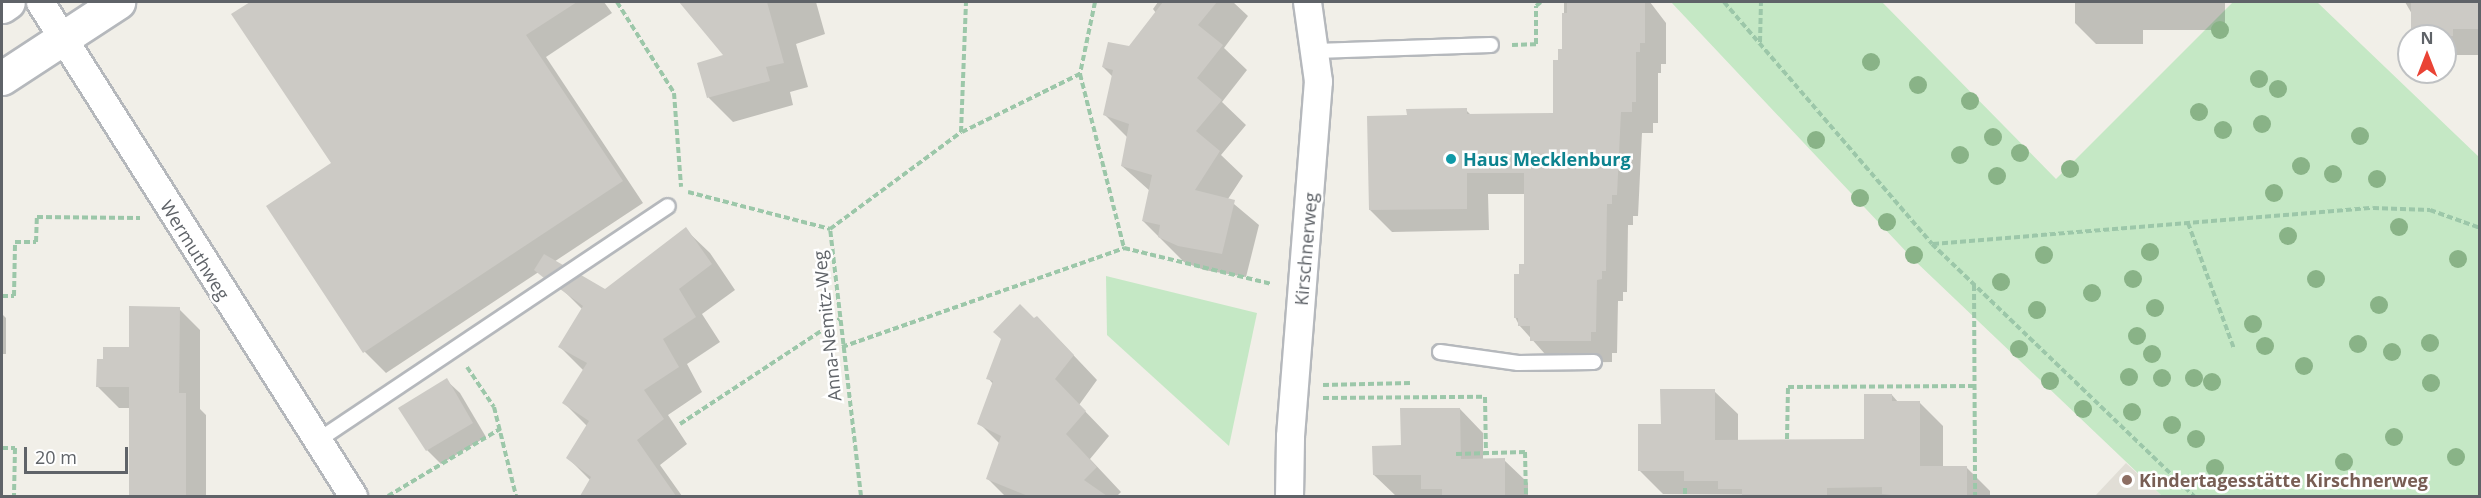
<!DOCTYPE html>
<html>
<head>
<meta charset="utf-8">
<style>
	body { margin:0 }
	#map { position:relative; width:2481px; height:498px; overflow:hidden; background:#f1efe8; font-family:"Open Sans",sans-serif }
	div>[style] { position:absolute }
	.education>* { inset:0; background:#e1ded6 }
	.green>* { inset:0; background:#c5e8c5 }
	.shadow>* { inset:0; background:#0003 }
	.building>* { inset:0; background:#cccac5 }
	.path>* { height:4px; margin-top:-2px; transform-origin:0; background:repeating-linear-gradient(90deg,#9cc7a9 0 6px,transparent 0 9px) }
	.roads { filter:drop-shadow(2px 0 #b5b8bc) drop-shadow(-2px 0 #b5b8bc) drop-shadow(0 2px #b5b8bc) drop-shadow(0 -2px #b5b8bc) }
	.lane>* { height:14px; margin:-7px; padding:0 7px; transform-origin:7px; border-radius:7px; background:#fff }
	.street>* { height:27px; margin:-13.5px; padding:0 13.5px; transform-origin:13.5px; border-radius:13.5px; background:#fff }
	.secondary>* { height:33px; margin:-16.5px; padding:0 16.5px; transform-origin:16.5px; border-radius:16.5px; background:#fff }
	.trees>* { width:18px; height:18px; margin:-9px; border-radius:50%; background:#89b387 }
	.dots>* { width:16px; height:16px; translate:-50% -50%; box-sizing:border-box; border:3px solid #fff; border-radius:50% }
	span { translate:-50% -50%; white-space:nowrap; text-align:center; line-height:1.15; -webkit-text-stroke:5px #fff; paint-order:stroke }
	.culture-label { font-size:18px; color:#0d838f; font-weight:700 }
	.left { translate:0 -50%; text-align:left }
	.street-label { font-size:18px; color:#5f6368 }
	.education-label { font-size:18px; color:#785e54; font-weight:700 }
	.frame { position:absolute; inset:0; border:3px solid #5f6368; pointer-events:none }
	.north { position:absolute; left:2397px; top:24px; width:60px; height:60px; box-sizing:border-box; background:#fff; border:2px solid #bfc1c3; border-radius:50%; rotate:0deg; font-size:16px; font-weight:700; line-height:24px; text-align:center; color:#5f6368 }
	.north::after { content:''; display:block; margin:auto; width:21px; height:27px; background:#ea4335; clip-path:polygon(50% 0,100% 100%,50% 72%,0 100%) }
	.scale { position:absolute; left:24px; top:447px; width:104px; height:27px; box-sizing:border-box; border:3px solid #5f6368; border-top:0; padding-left:8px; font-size:18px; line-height:21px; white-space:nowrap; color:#5f6368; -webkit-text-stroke:4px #fff; paint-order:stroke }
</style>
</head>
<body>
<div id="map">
	<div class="education">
		<div style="clip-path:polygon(2126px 463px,2162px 496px,2095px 496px)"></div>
	</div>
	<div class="green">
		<div style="clip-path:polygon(1671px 2px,1882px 2px,2056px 179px,2233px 2px,2317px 2px,2479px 157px,2479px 496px,2162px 496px,1914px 260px)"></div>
		<div style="clip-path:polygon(1106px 276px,1257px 313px,1229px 446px,1107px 335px)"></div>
	</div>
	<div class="shadow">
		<div style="clip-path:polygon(253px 2px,604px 2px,612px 13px,546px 57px,643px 203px,386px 373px,365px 352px,268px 207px,333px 164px,233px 14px)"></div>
		<div style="clip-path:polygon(703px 2px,816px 2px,825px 34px,796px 44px,808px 87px,790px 92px,793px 105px,733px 122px,709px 98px,699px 64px,725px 56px,690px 12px)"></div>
		<div style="clip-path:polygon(1158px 2px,1233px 2px,1248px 16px,1224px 48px,1247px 70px,1222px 102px,1246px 125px,1221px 155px,1243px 176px,1228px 199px,1259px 225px,1246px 277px,1204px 270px,1184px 262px,1143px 221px,1150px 191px,1122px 166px,1128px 138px,1105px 115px,1113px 77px,1103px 67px,1130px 48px,1156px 13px,1153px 9px)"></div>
		<div style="clip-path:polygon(1564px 2px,1650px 2px,1666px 23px,1666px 64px,1661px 64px,1661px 73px,1658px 73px,1658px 123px,1653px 123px,1653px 133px,1642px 133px,1638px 216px,1633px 216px,1633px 225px,1628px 225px,1627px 292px,1623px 292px,1623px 301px,1618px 301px,1617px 353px,1612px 353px,1612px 362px,1553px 363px,1519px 325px,1515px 317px,1526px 266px,1526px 194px,1488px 194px,1489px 230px,1392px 232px,1370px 210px,1408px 117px,1466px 110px,1472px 116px,1554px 114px,1564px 50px)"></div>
		<div style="clip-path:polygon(2075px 2px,2225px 2px,2225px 30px,2143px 30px,2143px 44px,2096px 44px,2075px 23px)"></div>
		<div style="clip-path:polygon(2405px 2px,2480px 2px,2480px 55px,2445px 55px,2445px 36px,2412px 36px,2412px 14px)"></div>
		<div style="clip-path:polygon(685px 229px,710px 253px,735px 290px,702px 314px,720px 342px,687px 364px,702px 392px,668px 415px,687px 444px,660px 465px,682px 496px,582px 496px,591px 481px,568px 458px,587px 426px,564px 403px,584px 371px,560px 347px,583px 310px,562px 289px,605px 290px)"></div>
		<div style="clip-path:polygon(179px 309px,200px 330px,200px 409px,206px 415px,206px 496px,131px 496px,130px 408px,119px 408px,98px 387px,131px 349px)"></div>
		<div style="clip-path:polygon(2px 314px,6px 318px,6px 354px,2px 354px)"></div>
		<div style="clip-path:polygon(1061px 342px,1097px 380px,1079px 405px,1109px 436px,1090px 459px,1121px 492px,1117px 496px,1005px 496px,987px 478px,1000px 444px,979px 423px,993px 384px,988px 378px)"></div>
		<div style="clip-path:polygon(446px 380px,460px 393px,486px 437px,441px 464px,427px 450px)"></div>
		<div style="clip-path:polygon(1714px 391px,1738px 414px,1738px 441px,1866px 440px,1892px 395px,1898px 402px,1919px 402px,1943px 426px,1943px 467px,1966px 467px,1990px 491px,1990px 496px,1663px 494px,1639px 470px,1662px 426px)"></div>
		<div style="clip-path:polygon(1460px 409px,1483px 433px,1483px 460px,1504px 460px,1528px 483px,1528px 496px,1396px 496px,1374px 475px,1402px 446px)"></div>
	</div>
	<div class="building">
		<div style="clip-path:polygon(250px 2px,577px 2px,526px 35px,623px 181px,363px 353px,266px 206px,331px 163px,231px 14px)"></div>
		<div style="clip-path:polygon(679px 2px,767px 2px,784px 63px,766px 67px,770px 81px,707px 98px,697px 63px,723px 55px)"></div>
		<div style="clip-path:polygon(1163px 2px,1217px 2px,1198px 25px,1223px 45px,1197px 78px,1222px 100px,1196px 131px,1220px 151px,1195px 190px,1235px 200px,1222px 254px,1178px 246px,1158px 237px,1160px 225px,1142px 221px,1152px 175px,1121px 166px,1129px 124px,1103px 115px,1113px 70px,1102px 67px,1108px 42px,1129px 46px)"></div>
		<div style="clip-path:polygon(1567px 2px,1645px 2px,1645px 43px,1640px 43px,1640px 52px,1636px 52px,1636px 102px,1632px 102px,1632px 112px,1621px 112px,1617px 195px,1612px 195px,1612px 204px,1607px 204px,1606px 271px,1602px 271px,1602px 279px,1597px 280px,1596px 332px,1591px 332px,1591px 341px,1530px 341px,1530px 326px,1518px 326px,1518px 318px,1514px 318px,1514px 274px,1519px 274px,1519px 264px,1524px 264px,1524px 173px,1467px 173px,1467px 209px,1369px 210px,1367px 116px,1407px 115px,1406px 109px,1467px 108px,1467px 114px,1553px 113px,1553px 60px,1558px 60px,1558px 49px,1562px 49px,1562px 13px,1567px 13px)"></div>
		<div style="clip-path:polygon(2411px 2px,2480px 2px,2480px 29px,2453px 29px,2453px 36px,2411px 36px)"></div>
		<div style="clip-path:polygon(686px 227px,712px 264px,679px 289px,696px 317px,663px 339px,679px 367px,644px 390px,664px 419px,637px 440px,676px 496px,580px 496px,591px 477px,566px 458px,589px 421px,562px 403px,587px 363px,558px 347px,583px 306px,560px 289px,581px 275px,605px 289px)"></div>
		<div style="clip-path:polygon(544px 254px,563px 265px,544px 278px,534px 270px)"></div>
		<div style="clip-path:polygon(1020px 304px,1034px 318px,1037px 316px,1074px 355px,1055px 379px,1086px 411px,1066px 434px,1097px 467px,1084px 480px,1107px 496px,1028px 496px,986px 479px,1001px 436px,977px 424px,993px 381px,986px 379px,1001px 339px,993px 332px)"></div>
		<div style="clip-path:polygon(129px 306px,180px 307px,179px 393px,186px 393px,186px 496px,129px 496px,129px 387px,96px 387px,97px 359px,103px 359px,103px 347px,129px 347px)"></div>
		<div style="clip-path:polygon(447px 378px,473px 423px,426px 451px,398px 408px)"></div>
		<div style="clip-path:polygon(1660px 389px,1715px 389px,1715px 440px,1864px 439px,1864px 394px,1892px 394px,1892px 401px,1920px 401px,1920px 466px,1967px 466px,1967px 496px,1900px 496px,1882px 494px,1882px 487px,1827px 488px,1827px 496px,1742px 496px,1742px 489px,1718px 489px,1718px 481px,1684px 481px,1684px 471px,1638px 471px,1638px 424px,1661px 424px)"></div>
		<div style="clip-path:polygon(1400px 408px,1460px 408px,1461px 459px,1505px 458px,1505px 495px,1442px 496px,1442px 489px,1421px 489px,1421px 475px,1373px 475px,1372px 446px,1401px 445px)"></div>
	</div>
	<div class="path">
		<div style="left:617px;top:2px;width:107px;rotate:57.9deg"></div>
		<div style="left:674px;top:93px;width:94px;rotate:85.7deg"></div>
		<div style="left:1095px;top:2px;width:74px;rotate:101.8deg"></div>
		<div style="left:1080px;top:74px;width:179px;rotate:75.8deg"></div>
		<div style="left:1724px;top:2px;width:319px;rotate:49.3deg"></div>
		<div style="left:1932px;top:244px;width:364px;rotate:43.9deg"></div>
		<div style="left:1760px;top:42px;width:40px;rotate:-88.6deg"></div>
		<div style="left:1512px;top:45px;width:24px;rotate:-2deg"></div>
		<div style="left:1536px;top:44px;width:38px;rotate:-90deg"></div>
		<div style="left:1536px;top:6px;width:6px;rotate:-39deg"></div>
		<div style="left:962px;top:132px;width:131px;rotate:-26.2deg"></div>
		<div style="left:688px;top:192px;width:147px;rotate:14.6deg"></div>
		<div style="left:2188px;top:223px;width:134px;rotate:69.9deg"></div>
		<div style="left:1933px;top:244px;width:441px;rotate:-4.7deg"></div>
		<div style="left:2373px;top:208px;width:57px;rotate:2deg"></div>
		<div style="left:2430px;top:210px;width:53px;rotate:19.8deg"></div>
		<div style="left:1974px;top:285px;width:211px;rotate:89.7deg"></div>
		<div style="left:2px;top:296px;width:12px"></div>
		<div style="left:14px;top:296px;width:54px;rotate:-88.9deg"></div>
		<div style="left:15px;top:242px;width:21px"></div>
		<div style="left:36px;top:242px;width:25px;rotate:-88deg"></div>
		<div style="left:37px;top:217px;width:103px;rotate:0.6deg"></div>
		<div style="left:842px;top:347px;width:299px;rotate:-19.3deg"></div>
		<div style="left:1124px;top:248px;width:152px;rotate:13.7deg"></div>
		<div style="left:467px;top:367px;width:48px;rotate:56deg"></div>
		<div style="left:494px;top:407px;width:92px;rotate:76.1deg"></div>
		<div style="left:1323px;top:385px;width:87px;rotate:-1.3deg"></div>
		<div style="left:1323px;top:398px;width:162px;rotate:-0.4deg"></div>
		<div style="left:1485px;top:397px;width:56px;rotate:89deg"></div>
		<div style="left:680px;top:424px;width:191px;rotate:-33.4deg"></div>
		<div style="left:1787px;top:439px;width:52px;rotate:-88.9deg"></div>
		<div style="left:1788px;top:387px;width:186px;rotate:-0.3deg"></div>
		<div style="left:2px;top:448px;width:13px"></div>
		<div style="left:15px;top:448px;width:48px;rotate:91.2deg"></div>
		<div style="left:1456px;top:454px;width:69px;rotate:-1.7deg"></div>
		<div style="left:1525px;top:452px;width:44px;rotate:88.7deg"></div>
		<div style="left:1685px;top:488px;width:8px;rotate:90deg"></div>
		<div style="left:388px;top:496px;width:131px;rotate:-30.9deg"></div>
		<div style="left:861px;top:496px;width:269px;rotate:-96.6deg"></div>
		<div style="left:830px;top:229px;width:163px;rotate:-36.5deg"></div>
		<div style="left:961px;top:132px;width:130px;rotate:-87.8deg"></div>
	</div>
	<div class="roads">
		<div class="lane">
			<div style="left:1316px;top:51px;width:175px;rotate:-2deg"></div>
			<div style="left:1440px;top:352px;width:79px;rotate:8deg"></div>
			<div style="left:1518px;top:363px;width:76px;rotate:-0.8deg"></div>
			<div style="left:317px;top:441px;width:422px;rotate:-33.8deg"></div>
		</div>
		<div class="street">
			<div style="left:40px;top:2px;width:585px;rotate:57.64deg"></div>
			<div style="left:1289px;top:496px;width:60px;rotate:-89deg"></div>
			<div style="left:1290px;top:436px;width:356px;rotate:-85.5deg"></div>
			<div style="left:1318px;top:81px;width:80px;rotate:-97.9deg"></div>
		</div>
		<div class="secondary">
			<div style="left:2px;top:6px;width:7px;rotate:-34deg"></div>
			<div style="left:2px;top:78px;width:139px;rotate:-33.2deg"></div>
		</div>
	</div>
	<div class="trees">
		<div style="left:2220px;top:30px"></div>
		<div style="left:1871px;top:62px"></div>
		<div style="left:2259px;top:79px"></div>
		<div style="left:1918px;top:85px"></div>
		<div style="left:2278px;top:89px"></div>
		<div style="left:1970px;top:101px"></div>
		<div style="left:2199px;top:112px"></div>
		<div style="left:2262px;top:124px"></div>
		<div style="left:2223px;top:130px"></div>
		<div style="left:2360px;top:136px"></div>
		<div style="left:1993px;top:137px"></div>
		<div style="left:1816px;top:140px"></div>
		<div style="left:2020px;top:153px"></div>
		<div style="left:1960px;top:155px"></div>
		<div style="left:2301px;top:166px"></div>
		<div style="left:2070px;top:169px"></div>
		<div style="left:2333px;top:174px"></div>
		<div style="left:1997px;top:176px"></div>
		<div style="left:2377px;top:179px"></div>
		<div style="left:2274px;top:193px"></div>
		<div style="left:1860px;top:198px"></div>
		<div style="left:1887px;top:222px"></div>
		<div style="left:2399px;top:227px"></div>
		<div style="left:2288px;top:236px"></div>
		<div style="left:2150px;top:252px"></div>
		<div style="left:1914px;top:255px"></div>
		<div style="left:2044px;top:255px"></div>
		<div style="left:2458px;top:259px"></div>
		<div style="left:2133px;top:279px"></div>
		<div style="left:2316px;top:279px"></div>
		<div style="left:2001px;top:282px"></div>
		<div style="left:2092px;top:293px"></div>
		<div style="left:2379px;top:305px"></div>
		<div style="left:2155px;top:308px"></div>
		<div style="left:2037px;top:310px"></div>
		<div style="left:2253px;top:324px"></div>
		<div style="left:2137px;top:336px"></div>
		<div style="left:2430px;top:343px"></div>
		<div style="left:2358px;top:344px"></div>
		<div style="left:2265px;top:346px"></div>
		<div style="left:2019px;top:349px"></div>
		<div style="left:2392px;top:352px"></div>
		<div style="left:2152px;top:354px"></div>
		<div style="left:2304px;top:366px"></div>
		<div style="left:2129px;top:377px"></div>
		<div style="left:2162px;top:378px"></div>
		<div style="left:2194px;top:378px"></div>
		<div style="left:2050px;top:381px"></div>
		<div style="left:2212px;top:382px"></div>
		<div style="left:2431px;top:383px"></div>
		<div style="left:2083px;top:409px"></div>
		<div style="left:2132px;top:412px"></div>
		<div style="left:2172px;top:425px"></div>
		<div style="left:2394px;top:437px"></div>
		<div style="left:2196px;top:439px"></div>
		<div style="left:2456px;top:457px"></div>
		<div style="left:2344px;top:462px"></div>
		<div style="left:2215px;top:468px"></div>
	</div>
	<div class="dots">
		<div style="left:1451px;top:159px;background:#0f9aa8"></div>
		<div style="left:2127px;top:480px;background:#8d6e63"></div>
	</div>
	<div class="culture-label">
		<span class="left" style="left:1463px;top:159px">Haus Mecklenburg</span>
	</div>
	<div class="street-label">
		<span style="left:1306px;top:249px;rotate:-85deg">Kirschnerweg</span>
		<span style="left:195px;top:250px;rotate:58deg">Wermuthweg</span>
		<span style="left:827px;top:326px;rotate:-96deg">Anna-Nemitz-Weg</span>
	</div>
	<div class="education-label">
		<span class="left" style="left:2139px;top:480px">Kindertagesstätte Kirschnerweg</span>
	</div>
	<div class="frame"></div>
	<div class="north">N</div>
	<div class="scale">20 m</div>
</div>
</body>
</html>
